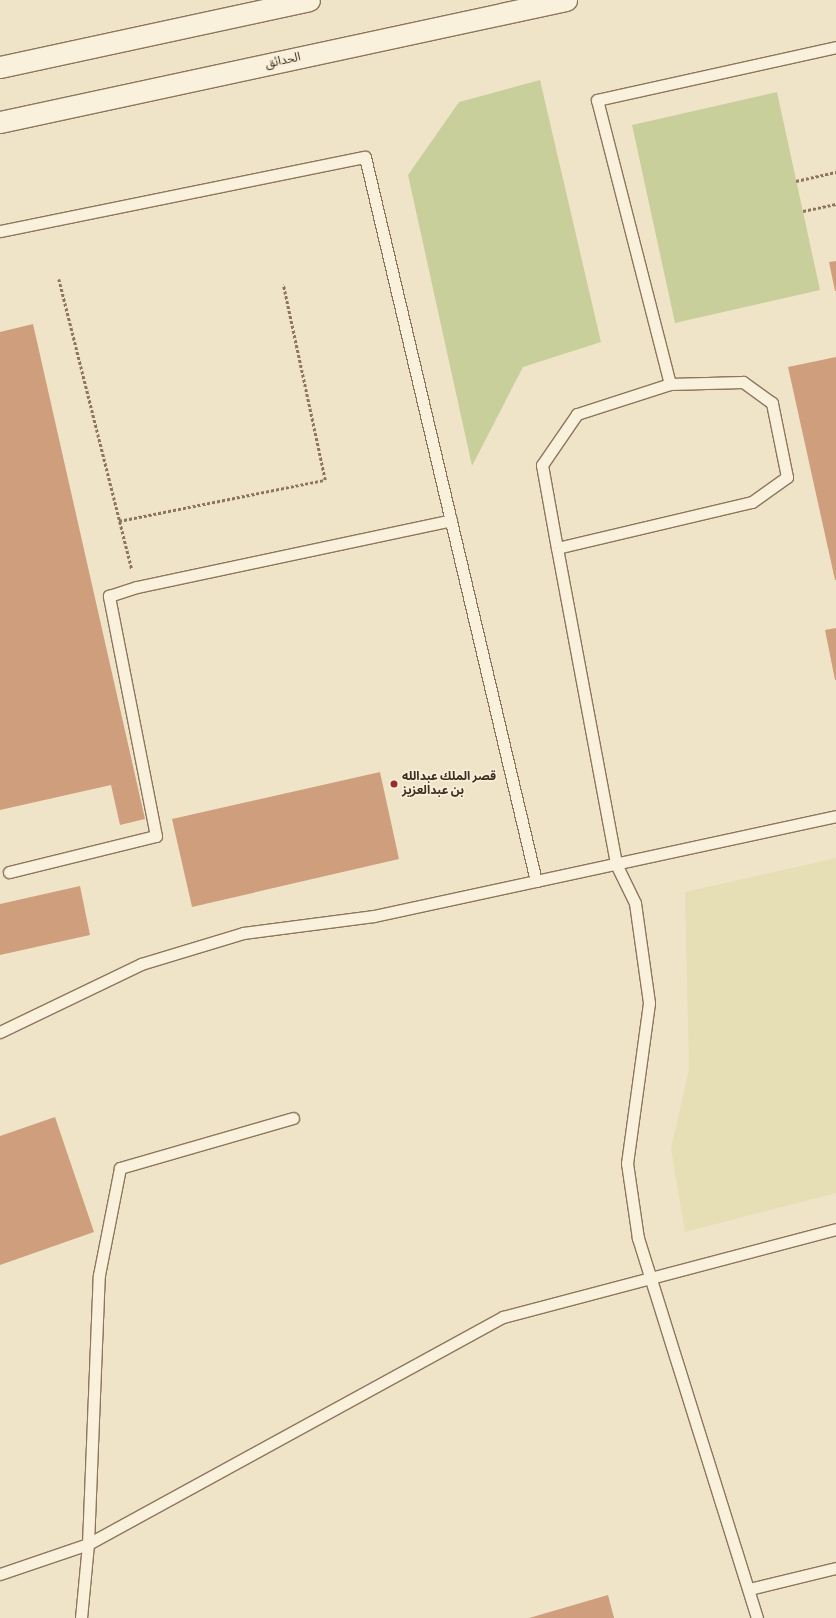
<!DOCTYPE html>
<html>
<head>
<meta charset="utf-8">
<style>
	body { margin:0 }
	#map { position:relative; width:836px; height:1618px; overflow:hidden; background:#f0e4c8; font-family:"Crimson Pro","Noto Sans Arabic",serif }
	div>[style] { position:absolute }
	.farmland>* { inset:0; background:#e6deb5 }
	.green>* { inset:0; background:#c9cf9b }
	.building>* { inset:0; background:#cf9f7d }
	.path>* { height:2.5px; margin-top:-1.25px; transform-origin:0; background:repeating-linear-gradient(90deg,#8d765c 0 3px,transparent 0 5px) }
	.roads { filter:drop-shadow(1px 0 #8d765c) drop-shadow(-1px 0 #8d765c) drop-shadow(0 1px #8d765c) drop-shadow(0 -1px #8d765c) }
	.lane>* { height:11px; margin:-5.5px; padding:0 5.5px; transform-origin:5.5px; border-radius:5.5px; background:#faf1dc }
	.street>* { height:21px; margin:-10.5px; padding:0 10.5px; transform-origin:10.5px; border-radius:10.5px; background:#faf1dc }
	.dots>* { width:11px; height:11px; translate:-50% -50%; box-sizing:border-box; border:2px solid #f7eed8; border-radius:50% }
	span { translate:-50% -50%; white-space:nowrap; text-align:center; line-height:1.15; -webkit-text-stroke:3.5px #f7eed8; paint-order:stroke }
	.street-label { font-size:12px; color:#3d2e20 }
	.poi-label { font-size:12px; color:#3d2e20; font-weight:700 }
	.left { translate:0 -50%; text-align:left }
</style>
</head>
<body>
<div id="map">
	<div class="farmland">
		<div style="clip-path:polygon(836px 858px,836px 1193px,685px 1232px,671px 1149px,689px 1069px,685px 892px)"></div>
	</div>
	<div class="green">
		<div style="clip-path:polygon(540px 80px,601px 342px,523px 367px,472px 466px,408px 175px,459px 102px)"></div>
		<div style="clip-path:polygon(777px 92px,820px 290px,675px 323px,632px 125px)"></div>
	</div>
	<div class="building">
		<div style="clip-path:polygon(836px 261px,836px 291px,835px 291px,829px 262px)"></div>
		<div style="clip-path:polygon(33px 324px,145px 819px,120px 825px,111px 785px,0 810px,0 332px)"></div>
		<div style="clip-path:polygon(836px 357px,836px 580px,835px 580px,788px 367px)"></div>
		<div style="clip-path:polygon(836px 628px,836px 680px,835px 680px,825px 630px)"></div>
		<div style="clip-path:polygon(380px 772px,399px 859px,192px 907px,172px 819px)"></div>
		<div style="clip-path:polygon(80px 886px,90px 935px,0 955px,0 904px)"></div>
		<div style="clip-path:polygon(55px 1117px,94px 1232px,0 1265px,0 1136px)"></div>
		<div style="clip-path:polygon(608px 1595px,614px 1618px,529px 1618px)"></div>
	</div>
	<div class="path">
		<div style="left:796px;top:181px;width:41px;rotate:-12.7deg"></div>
		<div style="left:803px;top:211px;width:34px;rotate:-12deg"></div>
		<div style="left:59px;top:279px;width:299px;rotate:75.9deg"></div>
		<div style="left:119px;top:521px;width:210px;rotate:-11.3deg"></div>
		<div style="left:325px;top:480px;width:200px;rotate:-102.1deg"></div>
	</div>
	<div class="roads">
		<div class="lane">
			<div style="left:0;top:231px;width:372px;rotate:-11.5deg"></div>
			<div style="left:365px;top:157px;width:744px;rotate:76.71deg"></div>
			<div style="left:670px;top:384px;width:293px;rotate:-104.4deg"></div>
			<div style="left:597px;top:100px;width:245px;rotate:-12.5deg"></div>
			<div style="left:557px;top:548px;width:200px;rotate:-13.3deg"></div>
			<div style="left:752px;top:502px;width:43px;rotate:-35.5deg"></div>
			<div style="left:787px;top:477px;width:76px;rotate:-101.5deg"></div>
			<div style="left:772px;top:403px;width:36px;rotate:-144deg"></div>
			<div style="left:743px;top:382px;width:73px;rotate:178.4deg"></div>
			<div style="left:670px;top:384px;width:98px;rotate:162.1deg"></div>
			<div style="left:577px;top:414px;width:62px;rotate:124.5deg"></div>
			<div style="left:542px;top:465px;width:84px;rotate:79.8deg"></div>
			<div style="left:557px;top:548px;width:321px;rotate:79.4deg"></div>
			<div style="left:616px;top:864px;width:43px;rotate:64deg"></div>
			<div style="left:635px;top:903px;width:101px;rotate:82deg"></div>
			<div style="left:649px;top:1003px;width:162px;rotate:97.8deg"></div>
			<div style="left:627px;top:1163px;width:76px;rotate:81.7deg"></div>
			<div style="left:638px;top:1238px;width:398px;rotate:72.6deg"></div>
			<div style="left:9px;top:872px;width:151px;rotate:-13.8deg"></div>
			<div style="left:156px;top:836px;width:245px;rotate:-101.1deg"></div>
			<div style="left:109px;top:596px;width:29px;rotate:-18deg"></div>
			<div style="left:137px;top:587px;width:321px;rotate:-12deg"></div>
			<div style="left:0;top:1032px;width:157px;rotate:-25.7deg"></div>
			<div style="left:141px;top:964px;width:107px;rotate:-16.9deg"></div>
			<div style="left:243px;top:933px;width:132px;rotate:-7.4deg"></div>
			<div style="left:374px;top:916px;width:473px;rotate:-12.2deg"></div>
			<div style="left:0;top:1574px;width:93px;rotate:-18.8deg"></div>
			<div style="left:88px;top:1544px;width:473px;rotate:-28.7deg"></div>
			<div style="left:503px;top:1317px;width:344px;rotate:-14.8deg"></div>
			<div style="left:749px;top:1589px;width:89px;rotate:-13.6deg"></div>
			<div style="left:81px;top:1618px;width:74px;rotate:-84.6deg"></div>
			<div style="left:88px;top:1544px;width:269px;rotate:-87.7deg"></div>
			<div style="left:99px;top:1275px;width:109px;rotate:-78.9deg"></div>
			<div style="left:120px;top:1168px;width:180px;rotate:-16.1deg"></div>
		</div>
		<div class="street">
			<div style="left:0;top:67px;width:316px;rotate:-12.2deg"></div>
			<div style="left:0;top:122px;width:579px;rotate:-12.16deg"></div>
		</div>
	</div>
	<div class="dots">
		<div style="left:394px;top:784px;background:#9e2a2b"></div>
	</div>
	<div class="street-label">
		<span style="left:283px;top:61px;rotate:-12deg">الحدائق</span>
	</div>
	<div class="poi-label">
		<span class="left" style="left:402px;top:784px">قصر الملك عبدالله<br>بن عبدالعزيز</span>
	</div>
</div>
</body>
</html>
